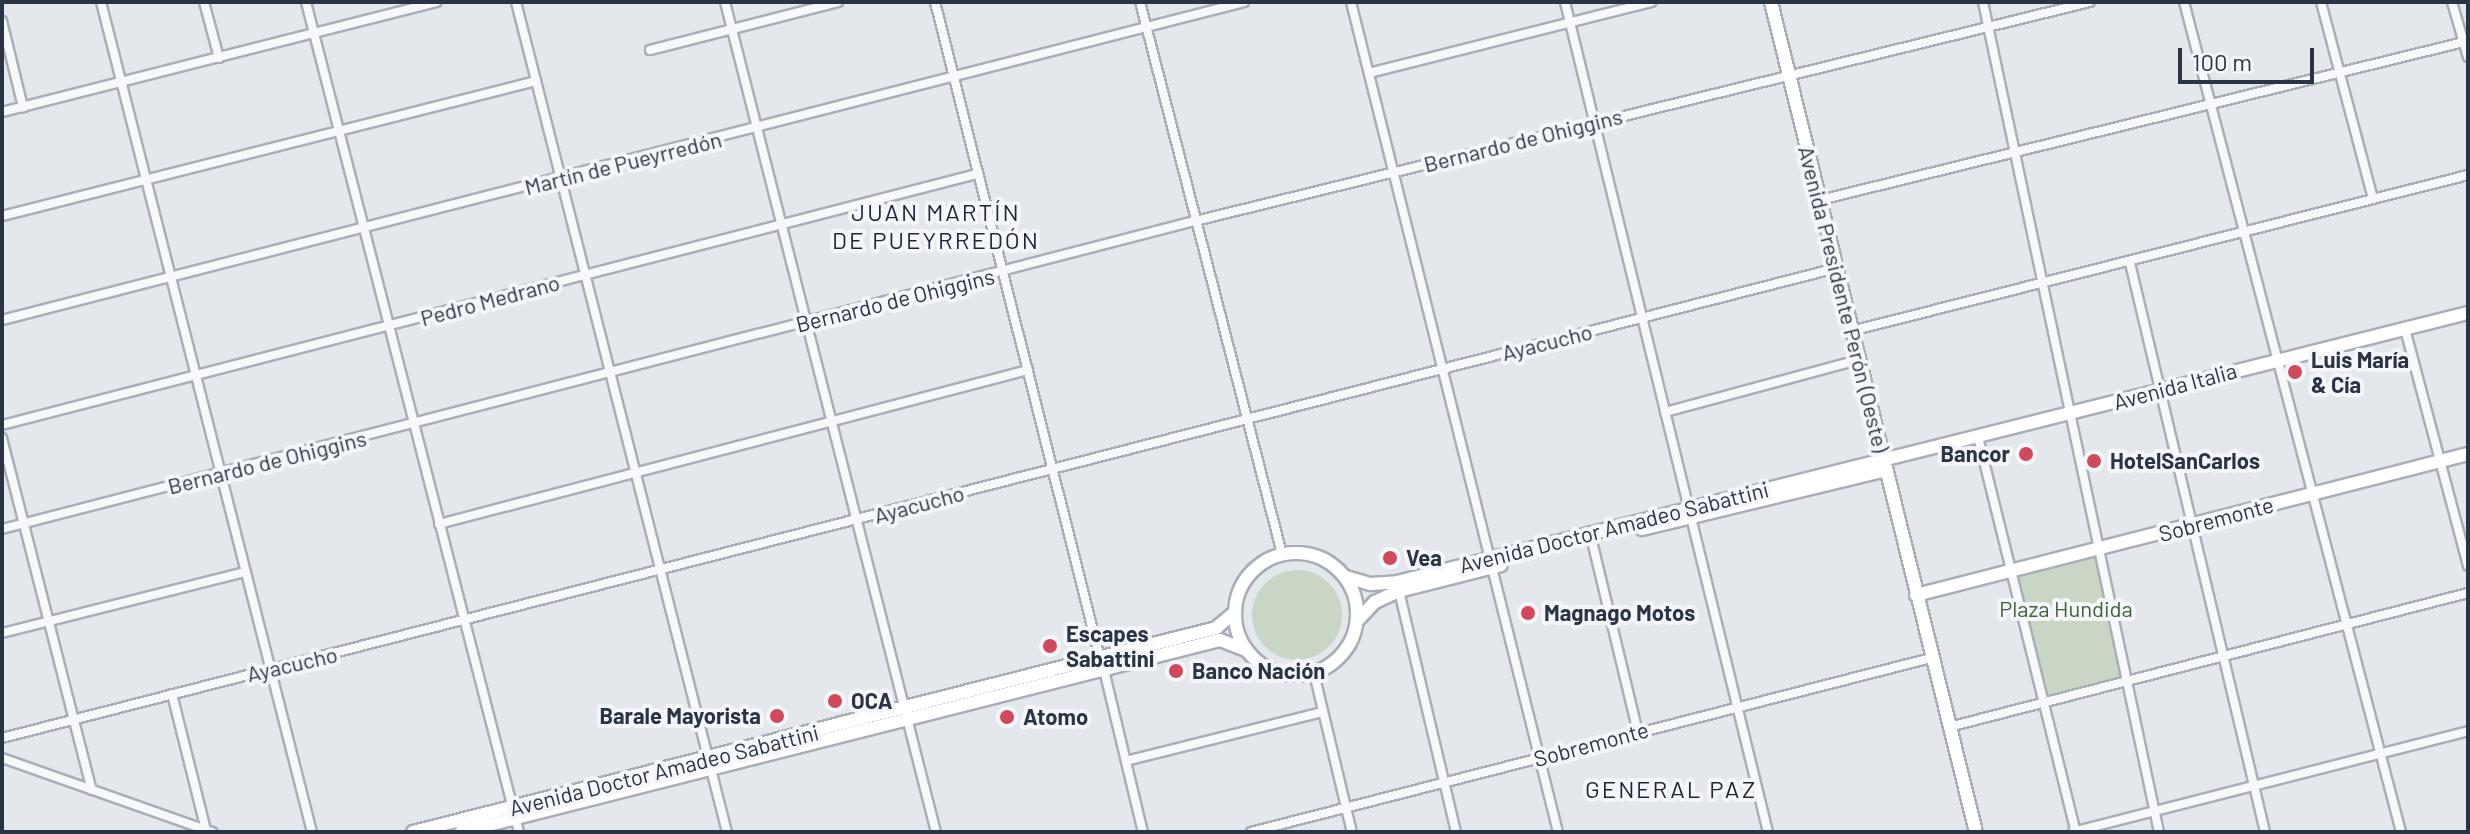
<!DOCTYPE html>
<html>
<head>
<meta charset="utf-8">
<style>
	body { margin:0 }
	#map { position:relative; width:2470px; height:834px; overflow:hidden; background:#e4e7ec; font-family:Barlow,sans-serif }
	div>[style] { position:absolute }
	.green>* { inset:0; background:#c9d6c5 }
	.round { border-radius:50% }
	.roads { filter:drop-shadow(2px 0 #a9aeb7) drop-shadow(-2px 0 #a9aeb7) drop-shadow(0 2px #a9aeb7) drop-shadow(0 -2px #a9aeb7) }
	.minor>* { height:8px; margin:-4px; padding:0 4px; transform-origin:4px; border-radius:4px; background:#f7f8fa }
	.secondary>* { height:12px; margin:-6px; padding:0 6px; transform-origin:6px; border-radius:6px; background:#fff }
	.secondary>.ring { margin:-6px; padding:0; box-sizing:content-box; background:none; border:12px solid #fff; border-radius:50% }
	.dots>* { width:22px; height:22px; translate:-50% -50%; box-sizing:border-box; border:4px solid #f4f6f9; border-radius:50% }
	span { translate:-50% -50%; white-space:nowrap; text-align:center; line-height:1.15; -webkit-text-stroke:8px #f4f6f9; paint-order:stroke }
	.street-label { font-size:22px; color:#2b3445 }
	.poi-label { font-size:22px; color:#2b3445; font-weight:700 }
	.left { translate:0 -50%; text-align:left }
	.right { translate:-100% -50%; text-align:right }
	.park-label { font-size:22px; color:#3f6138 }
	.neighbourhood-label { font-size:24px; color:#1d2536; letter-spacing:2px }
	.frame { position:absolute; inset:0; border:4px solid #2b3445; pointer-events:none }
	.scale { position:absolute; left:2178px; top:48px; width:136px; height:36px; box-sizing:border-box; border:4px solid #2b3445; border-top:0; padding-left:10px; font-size:24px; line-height:28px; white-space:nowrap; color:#2b3445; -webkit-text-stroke:6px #f4f6f9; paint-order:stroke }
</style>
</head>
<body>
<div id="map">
	<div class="green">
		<div style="clip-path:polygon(2095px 557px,2122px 678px,2049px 698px,2017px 575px)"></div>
		<div class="round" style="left:1252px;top:570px;width:90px;height:90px"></div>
	</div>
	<div class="roads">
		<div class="minor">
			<div style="left:101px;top:2px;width:856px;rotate:75.74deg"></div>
			<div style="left:204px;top:2px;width:58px;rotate:75deg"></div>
			<div style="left:306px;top:2px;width:857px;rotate:75.61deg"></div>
			<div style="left:516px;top:2px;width:856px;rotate:75.74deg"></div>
			<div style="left:725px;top:2px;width:856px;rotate:75.74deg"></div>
			<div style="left:935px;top:2px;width:676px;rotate:75.88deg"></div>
			<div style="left:1140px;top:2px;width:570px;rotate:75.57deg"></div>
			<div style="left:1351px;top:2px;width:855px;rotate:76deg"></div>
			<div style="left:1565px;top:2px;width:854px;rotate:76.26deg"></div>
			<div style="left:1983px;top:2px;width:848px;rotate:78.03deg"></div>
			<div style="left:2184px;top:2px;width:858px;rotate:75.35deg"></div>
			<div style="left:2321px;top:2px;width:204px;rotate:75.2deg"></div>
			<div style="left:2452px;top:2px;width:57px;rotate:73.8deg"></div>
			<div style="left:2px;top:21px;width:89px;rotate:76.3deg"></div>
			<div style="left:650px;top:50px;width:194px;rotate:-14.3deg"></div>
			<div style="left:1369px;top:73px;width:291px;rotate:-14.1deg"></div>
			<div style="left:2px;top:112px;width:448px;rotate:-14.2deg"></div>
			<div style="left:1820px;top:200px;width:667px;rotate:-13.79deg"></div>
			<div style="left:2px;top:216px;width:551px;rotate:-14.19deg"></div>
			<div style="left:2130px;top:263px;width:585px;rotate:76.65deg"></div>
			<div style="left:2px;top:320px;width:1282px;rotate:-14.36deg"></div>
			<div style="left:2405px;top:329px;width:245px;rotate:75.1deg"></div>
			<div style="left:1851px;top:331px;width:636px;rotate:-14.19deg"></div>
			<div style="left:1665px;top:412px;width:200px;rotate:-15.1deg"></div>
			<div style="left:2px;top:425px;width:1007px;rotate:-14.44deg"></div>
			<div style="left:1978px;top:437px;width:407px;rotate:76.1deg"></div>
			<div style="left:2px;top:438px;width:363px;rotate:75.7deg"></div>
			<div style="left:439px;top:524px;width:609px;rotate:-14.65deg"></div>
			<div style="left:2px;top:529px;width:1232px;rotate:-14.48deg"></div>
			<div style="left:1195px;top:221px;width:921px;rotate:-13.75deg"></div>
			<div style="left:1592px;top:541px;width:196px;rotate:76.5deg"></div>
			<div style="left:1399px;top:591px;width:248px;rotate:76.7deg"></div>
			<div style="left:2px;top:633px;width:251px;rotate:-14.1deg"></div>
			<div style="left:1104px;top:670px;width:167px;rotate:76.5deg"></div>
			<div style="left:1314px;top:673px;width:163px;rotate:76.6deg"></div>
			<div style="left:172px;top:694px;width:140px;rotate:76deg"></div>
			<div style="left:1949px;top:727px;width:536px;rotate:-14.48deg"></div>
			<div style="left:2px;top:738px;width:1893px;rotate:-14.37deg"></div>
			<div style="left:2px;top:758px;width:223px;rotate:19.4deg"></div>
			<div style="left:1126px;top:761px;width:202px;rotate:-14deg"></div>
			<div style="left:1251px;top:832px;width:702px;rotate:-14.35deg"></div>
			<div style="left:2073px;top:832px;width:408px;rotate:-14.3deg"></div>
		</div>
		<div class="secondary">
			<div style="left:1771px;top:2px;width:855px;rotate:76.13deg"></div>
			<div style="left:1642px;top:529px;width:250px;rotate:-13.6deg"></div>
			<div class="ring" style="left:1235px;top:553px;width:110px;height:110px"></div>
			<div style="left:1346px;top:577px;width:26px;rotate:16deg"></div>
			<div style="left:1371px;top:584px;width:26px;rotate:-4deg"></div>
			<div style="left:1397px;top:582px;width:1104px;rotate:-14.1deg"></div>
			<div style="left:1916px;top:595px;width:570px;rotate:-14.33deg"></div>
			<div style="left:1358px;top:620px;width:25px;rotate:-47deg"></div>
			<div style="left:1375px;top:602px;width:26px;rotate:-25deg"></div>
			<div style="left:1399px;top:591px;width:105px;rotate:-14.3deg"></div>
			<div style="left:413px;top:832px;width:829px;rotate:-14.25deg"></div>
			<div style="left:1216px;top:628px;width:25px;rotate:-40deg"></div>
			<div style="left:461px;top:832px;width:783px;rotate:-14.2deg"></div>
			<div style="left:1220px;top:640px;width:28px;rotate:21deg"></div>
		</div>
	</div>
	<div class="dots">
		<div style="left:2295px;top:372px;background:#d1495b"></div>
		<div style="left:2026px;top:454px;background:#d1495b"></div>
		<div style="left:2094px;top:461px;background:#d1495b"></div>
		<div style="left:1390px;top:558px;background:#d1495b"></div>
		<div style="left:1528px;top:613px;background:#d1495b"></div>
		<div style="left:1050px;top:646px;background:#d1495b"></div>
		<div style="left:1176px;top:671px;background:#d1495b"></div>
		<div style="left:835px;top:701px;background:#d1495b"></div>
		<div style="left:777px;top:716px;background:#d1495b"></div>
		<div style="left:1007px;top:717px;background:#d1495b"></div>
	</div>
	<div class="street-label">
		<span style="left:1523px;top:140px;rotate:-14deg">Bernardo de Ohiggins</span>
		<span style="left:623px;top:163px;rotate:-14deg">Martín de Pueyrredón</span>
		<span style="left:1844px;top:299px;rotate:76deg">Avenida Presidente Perón (Oeste)</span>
		<span style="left:490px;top:300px;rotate:-15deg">Pedro Medrano</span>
		<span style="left:895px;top:300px;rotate:-14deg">Bernardo de Ohiggins</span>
		<span style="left:1547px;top:342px;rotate:-14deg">Ayacucho</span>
		<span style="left:2175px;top:386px;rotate:-15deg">Avenida Italia</span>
		<span style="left:267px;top:462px;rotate:-14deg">Bernardo de Ohiggins</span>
		<span style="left:919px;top:504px;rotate:-15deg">Ayacucho</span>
		<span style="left:2216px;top:519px;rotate:-15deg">Sobremonte</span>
		<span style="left:1614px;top:527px;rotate:-14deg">Avenida Doctor Amadeo Sabattini</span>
		<span style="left:292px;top:664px;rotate:-13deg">Ayacucho</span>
		<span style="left:1591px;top:744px;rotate:-15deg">Sobremonte</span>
		<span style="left:664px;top:770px;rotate:-14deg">Avenida Doctor Amadeo Sabattini</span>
	</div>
	<div class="poi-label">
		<span class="left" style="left:2311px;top:372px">Luis María<br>&amp; Cía</span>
		<span class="right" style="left:2010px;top:454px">Bancor</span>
		<span class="left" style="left:2110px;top:461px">HotelSanCarlos</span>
		<span class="left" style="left:1406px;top:558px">Vea</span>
		<span class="left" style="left:1544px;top:613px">Magnago Motos</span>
		<span class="left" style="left:1066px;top:646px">Escapes<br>Sabattini</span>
		<span class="left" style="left:1192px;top:671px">Banco Nación</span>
		<span class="left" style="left:851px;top:701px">OCA</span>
		<span class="right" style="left:761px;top:716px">Barale Mayorista</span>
		<span class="left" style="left:1023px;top:717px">Atomo</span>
	</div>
	<div class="park-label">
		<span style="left:2066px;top:609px">Plaza Hundida</span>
	</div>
	<div class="neighbourhood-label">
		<span style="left:936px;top:226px">JUAN MARTÍN<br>DE PUEYRREDÓN</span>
		<span style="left:1671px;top:789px">GENERAL PAZ</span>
	</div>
	<div class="frame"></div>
	<div class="scale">100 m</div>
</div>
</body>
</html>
